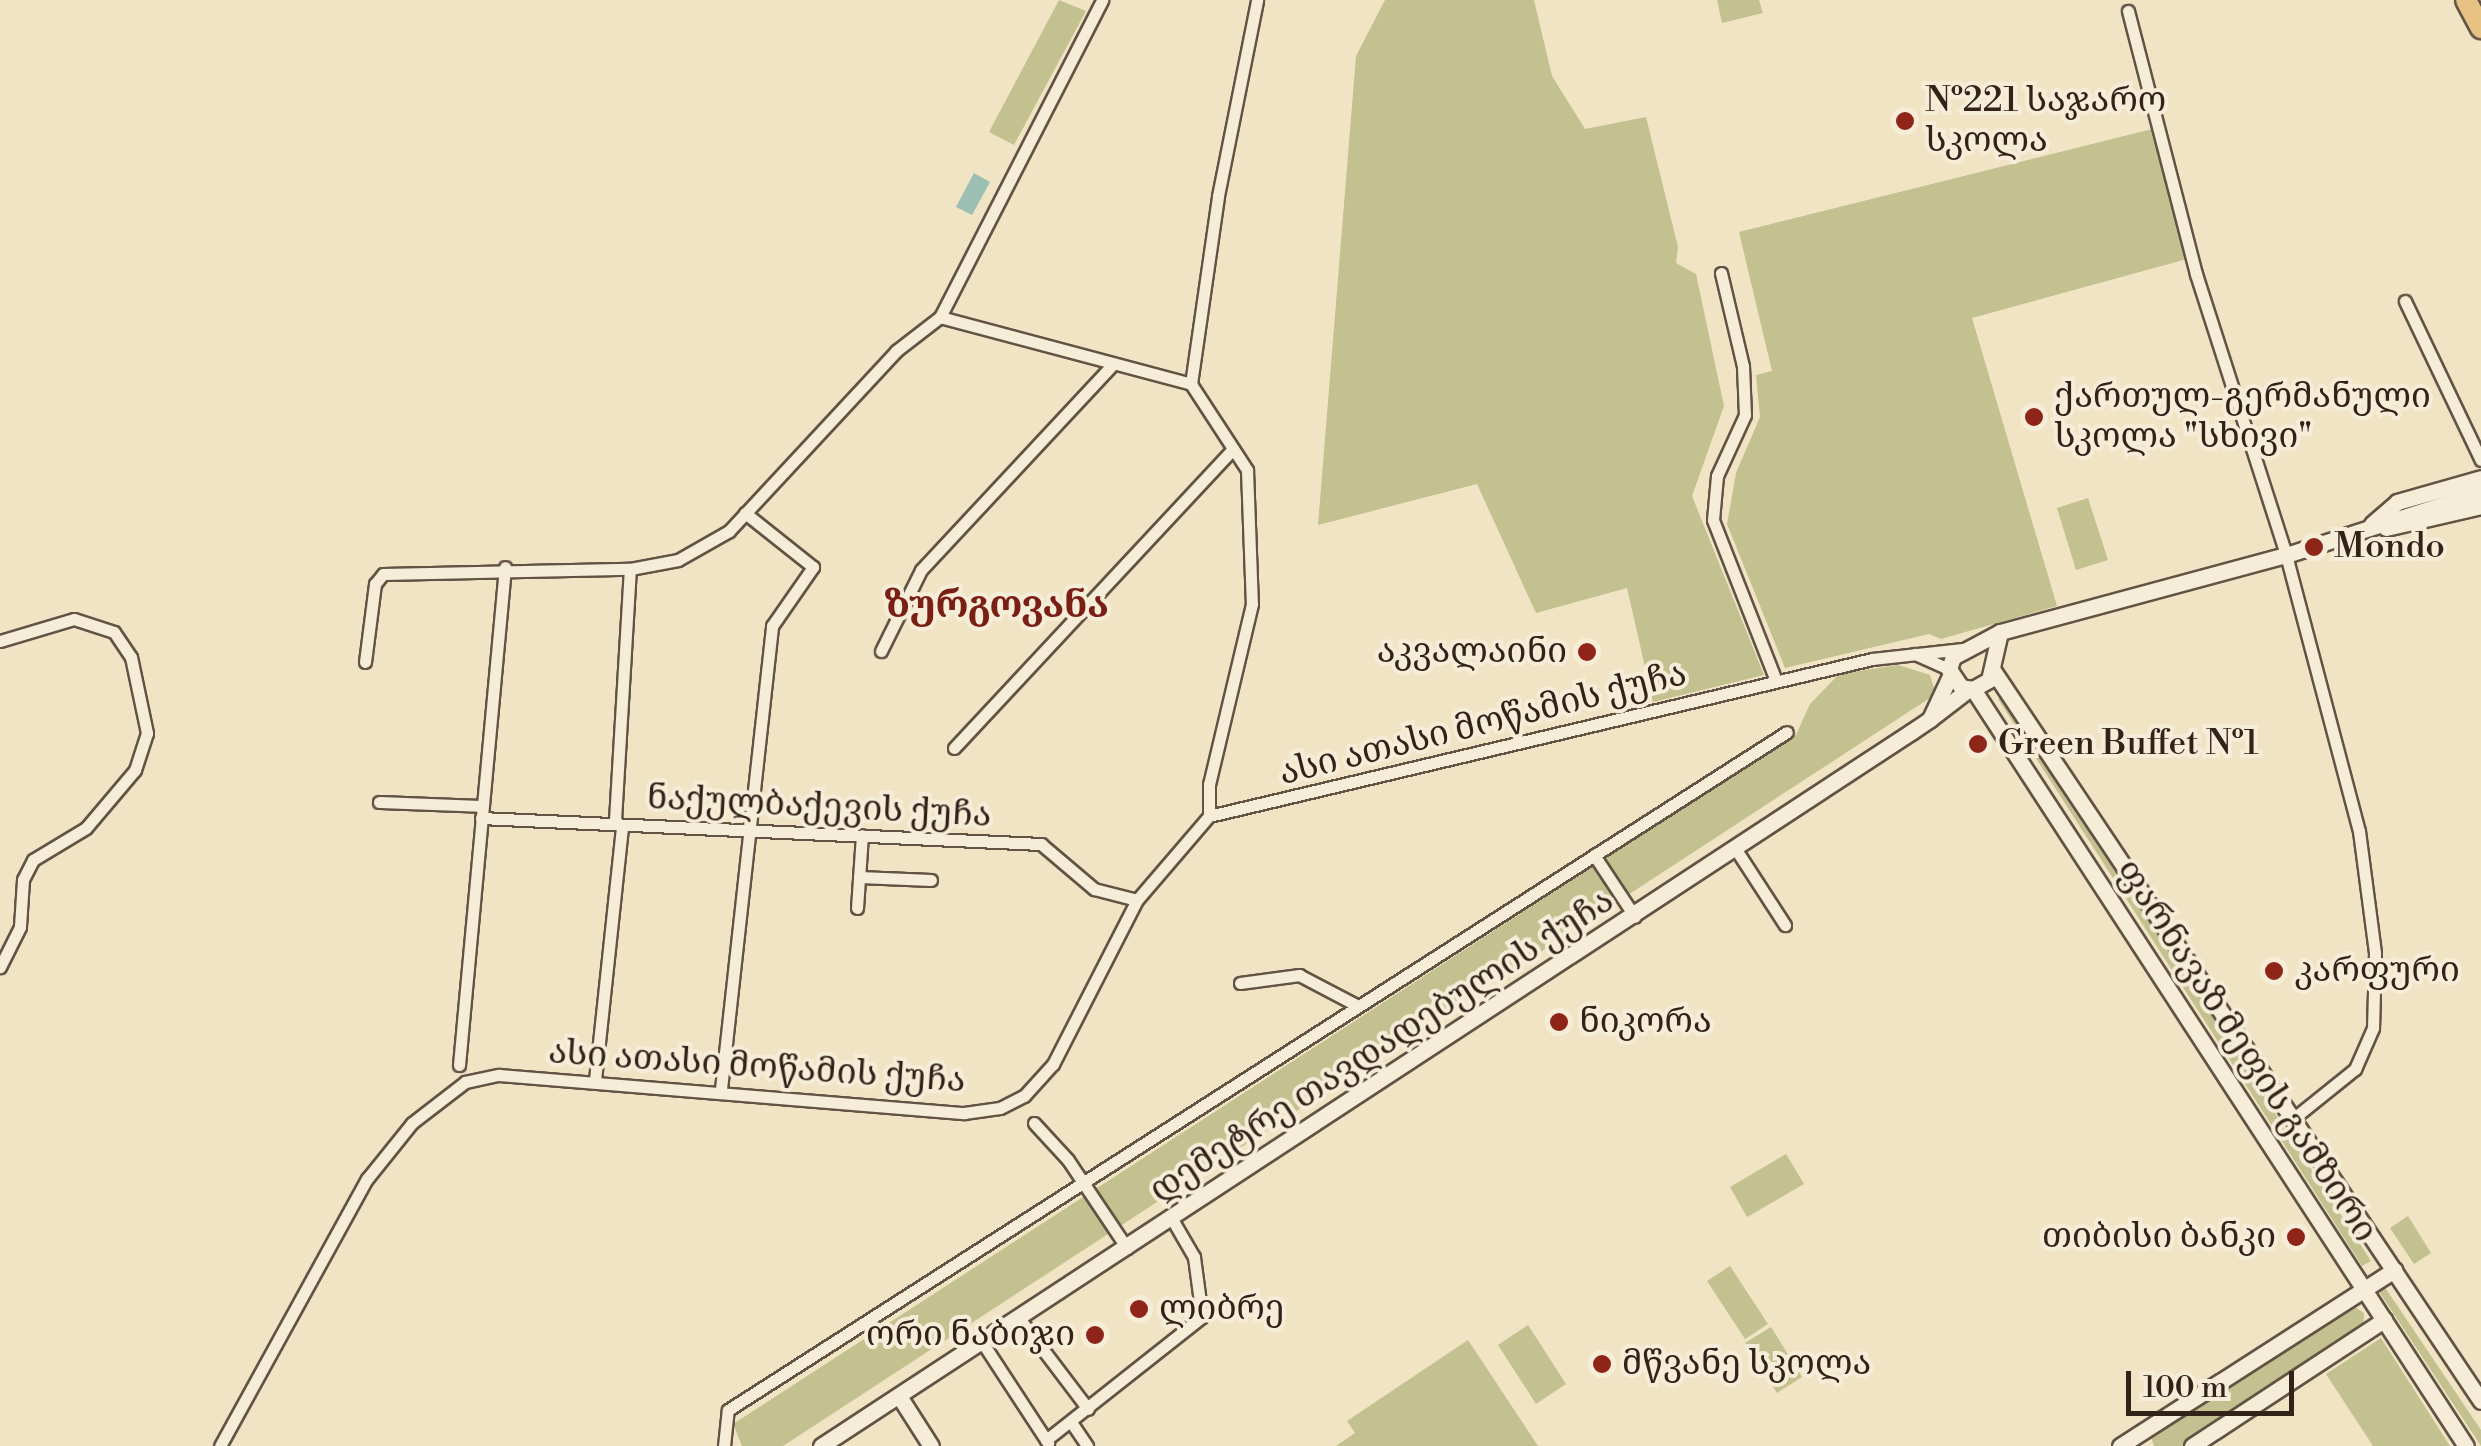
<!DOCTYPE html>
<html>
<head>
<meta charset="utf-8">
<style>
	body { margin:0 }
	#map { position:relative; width:2481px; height:1446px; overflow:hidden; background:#f1e4c4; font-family:"Libre Bodoni","Noto Serif Georgian",serif }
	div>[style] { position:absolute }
	.green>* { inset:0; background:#c2c18f }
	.water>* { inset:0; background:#9bbfb2 }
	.roads { filter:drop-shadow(2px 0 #625344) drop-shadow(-2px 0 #625344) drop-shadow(0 2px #625344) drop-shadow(0 -2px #625344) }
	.street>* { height:11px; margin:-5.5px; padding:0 5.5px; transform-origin:5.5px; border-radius:5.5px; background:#f6edd9 }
	.secondary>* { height:15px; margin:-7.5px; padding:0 7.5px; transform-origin:7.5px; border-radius:7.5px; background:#f6edd9 }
	.highway>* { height:20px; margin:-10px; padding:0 10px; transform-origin:10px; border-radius:10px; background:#e8c282 }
	.dots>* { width:28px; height:28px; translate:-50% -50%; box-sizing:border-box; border:5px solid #f6edd9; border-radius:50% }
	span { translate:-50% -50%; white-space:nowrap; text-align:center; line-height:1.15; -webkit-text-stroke:8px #f6edd9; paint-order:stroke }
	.poi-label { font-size:35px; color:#322319 }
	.left { translate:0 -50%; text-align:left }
	.right { translate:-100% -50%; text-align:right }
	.street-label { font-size:35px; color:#322319 }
	.neighbourhood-label { font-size:38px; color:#7a1f14; font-weight:700 }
	.scale { position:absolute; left:2126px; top:1371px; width:168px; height:45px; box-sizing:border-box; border:5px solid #322319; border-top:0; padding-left:12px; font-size:30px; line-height:35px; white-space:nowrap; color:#322319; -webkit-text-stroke:8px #f6edd9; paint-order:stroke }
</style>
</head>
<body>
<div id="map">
	<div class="green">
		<div style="clip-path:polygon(1059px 0,1086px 11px,1014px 145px,989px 132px)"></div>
		<div style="clip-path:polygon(1385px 0,1534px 0,1552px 76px,1585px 129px,1646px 117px,1678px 247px,1676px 263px,1696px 274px,1724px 406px,1692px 496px,1764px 675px,1653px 702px,1627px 588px,1536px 613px,1477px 484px,1318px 525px,1356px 56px)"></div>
		<div style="clip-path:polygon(1717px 0,1759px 0,1763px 13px,1722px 23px)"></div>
		<div style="clip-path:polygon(2152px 129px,2187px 259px,1972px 318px,2057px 606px,1941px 639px,1929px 634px,1785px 668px,1727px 524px,1736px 473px,1760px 417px,1756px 375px,1772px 371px,1739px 232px)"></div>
		<div style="clip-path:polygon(2088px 498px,2108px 560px,2076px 570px,2057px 508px)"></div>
		<div style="clip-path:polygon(1898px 665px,1930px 675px,1936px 694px,783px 1446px,742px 1446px,733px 1424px,1796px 735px,1810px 704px,1839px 674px)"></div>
		<div style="clip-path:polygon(1998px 699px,2006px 699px,2371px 1261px,2362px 1266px)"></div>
		<div style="clip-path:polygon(1786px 1154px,1804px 1184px,1747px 1217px,1730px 1187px)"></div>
		<div style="clip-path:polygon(2408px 1216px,2431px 1253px,2414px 1264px,2390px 1228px)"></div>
		<div style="clip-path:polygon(1730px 1266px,1768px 1324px,1745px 1339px,1707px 1281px)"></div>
		<div style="clip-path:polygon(2382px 1283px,2481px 1430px,2481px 1446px,2378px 1290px)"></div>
		<div style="clip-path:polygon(2352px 1305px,2364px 1313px,2363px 1331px,2184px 1446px,2154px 1446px,2150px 1434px)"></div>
		<div style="clip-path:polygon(1528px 1325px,1566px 1384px,1536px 1404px,1498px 1345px)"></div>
		<div style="clip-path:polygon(1771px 1327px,1802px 1377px,1777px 1393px,1745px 1343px)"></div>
		<div style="clip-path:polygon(2381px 1338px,2450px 1446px,2373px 1446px,2326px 1374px)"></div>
		<div style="clip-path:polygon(1468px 1340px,1538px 1446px,1336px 1446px,1355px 1433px,1347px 1421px)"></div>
	</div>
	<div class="water">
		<div style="clip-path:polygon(974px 173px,990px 182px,972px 215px,956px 207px)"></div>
	</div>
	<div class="roads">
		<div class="street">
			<div style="left:2128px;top:11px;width:272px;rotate:75.5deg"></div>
			<div style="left:2196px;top:274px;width:295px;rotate:72.2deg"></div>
			<div style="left:2286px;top:555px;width:285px;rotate:75.2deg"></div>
			<div style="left:2359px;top:831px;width:123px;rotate:82.5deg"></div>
			<div style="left:2375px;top:953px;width:75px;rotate:91.5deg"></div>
			<div style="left:2373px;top:1028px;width:45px;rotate:113.7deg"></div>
			<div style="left:2355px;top:1069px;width:78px;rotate:141.2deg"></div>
			<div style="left:1721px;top:273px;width:96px;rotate:76.7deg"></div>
			<div style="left:1743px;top:366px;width:49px;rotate:87.7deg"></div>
			<div style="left:1745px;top:415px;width:67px;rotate:114.7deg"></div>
			<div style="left:1717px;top:476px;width:44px;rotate:95.2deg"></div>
			<div style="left:1713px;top:520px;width:173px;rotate:68.6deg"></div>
			<div style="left:2405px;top:301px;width:176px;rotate:64.5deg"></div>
			<div style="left:940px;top:317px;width:260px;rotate:14.9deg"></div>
			<div style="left:1191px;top:384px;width:103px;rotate:56.9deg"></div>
			<div style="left:1247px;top:470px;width:134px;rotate:87.9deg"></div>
			<div style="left:1252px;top:604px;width:185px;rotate:103.4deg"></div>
			<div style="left:1209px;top:784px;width:32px;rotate:90deg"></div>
			<div style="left:1191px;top:384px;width:190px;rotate:-81.8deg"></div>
			<div style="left:1218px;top:196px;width:200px;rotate:-78.7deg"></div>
			<div style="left:0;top:641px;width:77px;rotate:-16.6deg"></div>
			<div style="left:74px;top:619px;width:42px;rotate:18deg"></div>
			<div style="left:114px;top:632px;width:30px;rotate:56deg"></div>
			<div style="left:131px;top:657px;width:78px;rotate:78.1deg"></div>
			<div style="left:147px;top:733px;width:39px;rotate:108deg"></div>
			<div style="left:135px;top:770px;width:76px;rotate:130.2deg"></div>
			<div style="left:86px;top:828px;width:62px;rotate:148.9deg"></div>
			<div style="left:33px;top:860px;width:22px;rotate:117deg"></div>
			<div style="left:23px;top:880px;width:47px;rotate:93.7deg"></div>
			<div style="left:20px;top:927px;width:45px;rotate:116.6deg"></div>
			<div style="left:881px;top:651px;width:90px;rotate:-63.7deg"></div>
			<div style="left:921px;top:570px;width:279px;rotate:-47deg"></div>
			<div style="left:1915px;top:654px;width:37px;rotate:24deg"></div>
			<div style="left:365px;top:662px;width:79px;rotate:-82.7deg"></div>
			<div style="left:375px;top:584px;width:13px;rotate:-51deg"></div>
			<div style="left:383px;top:574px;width:247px;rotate:-1.2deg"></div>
			<div style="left:630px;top:569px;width:49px;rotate:-10.6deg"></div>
			<div style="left:678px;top:560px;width:59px;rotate:-29.6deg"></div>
			<div style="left:729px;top:531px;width:246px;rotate:-47.1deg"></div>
			<div style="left:896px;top:351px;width:56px;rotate:-37.7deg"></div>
			<div style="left:940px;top:317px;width:356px;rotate:-62.9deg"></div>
			<div style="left:954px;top:748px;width:409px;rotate:-47deg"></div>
			<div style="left:379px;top:802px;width:102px;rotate:2.2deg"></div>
			<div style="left:481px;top:818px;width:561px;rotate:2.66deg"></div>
			<div style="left:1041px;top:844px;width:70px;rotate:40.3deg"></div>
			<div style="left:1094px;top:889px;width:44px;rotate:14.3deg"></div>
			<div style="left:615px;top:820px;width:251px;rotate:-86.6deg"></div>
			<div style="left:1735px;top:848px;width:92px;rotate:57deg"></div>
			<div style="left:1594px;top:855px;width:74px;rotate:56.5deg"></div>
			<div style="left:859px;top:877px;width:72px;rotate:2.4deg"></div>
			<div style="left:857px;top:908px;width:73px;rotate:-86.1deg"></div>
			<div style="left:1240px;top:983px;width:60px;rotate:-7.7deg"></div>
			<div style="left:1299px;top:975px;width:67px;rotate:27.7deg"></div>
			<div style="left:459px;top:1065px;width:500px;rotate:-84.72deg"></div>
			<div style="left:595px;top:1080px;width:255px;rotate:-83.9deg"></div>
			<div style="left:721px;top:1089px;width:466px;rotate:-83.7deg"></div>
			<div style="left:772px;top:626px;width:72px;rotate:-55.2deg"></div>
			<div style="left:813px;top:567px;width:87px;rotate:-141.5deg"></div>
			<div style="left:1034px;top:1123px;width:50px;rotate:47.4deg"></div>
			<div style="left:1068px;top:1160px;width:106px;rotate:56.2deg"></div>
			<div style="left:1019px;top:1318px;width:114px;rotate:52.8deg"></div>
			<div style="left:982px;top:1342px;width:121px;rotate:56.8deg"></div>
			<div style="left:1071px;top:1422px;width:29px;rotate:56deg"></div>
			<div style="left:1046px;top:1440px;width:199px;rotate:-38.3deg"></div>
			<div style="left:1202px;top:1317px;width:61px;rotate:-97.6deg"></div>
			<div style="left:1194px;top:1257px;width:44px;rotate:-120.1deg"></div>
			<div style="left:220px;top:1446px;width:305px;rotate:-61.2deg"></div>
			<div style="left:367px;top:1179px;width:72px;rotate:-51.2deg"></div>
			<div style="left:412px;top:1123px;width:67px;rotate:-37.7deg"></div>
			<div style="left:465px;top:1082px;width:35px;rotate:-12deg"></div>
			<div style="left:499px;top:1075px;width:467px;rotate:4.7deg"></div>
			<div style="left:964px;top:1113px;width:36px;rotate:-8deg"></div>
			<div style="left:1000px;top:1108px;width:27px;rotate:-27deg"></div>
			<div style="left:1024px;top:1096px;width:43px;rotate:-47.8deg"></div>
			<div style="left:1053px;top:1064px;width:184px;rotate:-62.9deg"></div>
			<div style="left:1137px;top:900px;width:111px;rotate:-49.4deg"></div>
			<div style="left:1209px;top:816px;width:681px;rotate:-13.32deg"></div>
			<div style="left:1872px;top:659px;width:91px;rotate:-6.3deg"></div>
			<div style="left:724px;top:1446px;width:36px;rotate:-84deg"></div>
			<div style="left:728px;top:1410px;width:1257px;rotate:-32.63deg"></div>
		</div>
		<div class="secondary">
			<div style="left:2372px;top:524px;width:33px;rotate:-41deg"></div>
			<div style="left:2397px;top:502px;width:87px;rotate:-15.9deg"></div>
			<div style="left:2386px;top:528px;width:98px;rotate:-13deg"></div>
			<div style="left:2000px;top:632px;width:49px;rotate:102.9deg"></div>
			<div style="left:1989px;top:680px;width:18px;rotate:151deg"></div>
			<div style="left:1973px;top:689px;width:12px;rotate:-171deg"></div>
			<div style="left:1961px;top:687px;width:22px;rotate:-124deg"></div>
			<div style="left:1949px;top:669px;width:13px;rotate:-72deg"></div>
			<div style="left:1953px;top:657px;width:53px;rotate:-28deg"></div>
			<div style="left:2000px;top:632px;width:296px;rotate:-15.1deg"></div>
			<div style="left:2286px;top:555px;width:205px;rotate:-17.9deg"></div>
			<div style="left:1992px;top:669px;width:880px;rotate:56.26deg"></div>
			<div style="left:1973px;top:689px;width:903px;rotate:56.93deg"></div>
			<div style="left:1930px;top:719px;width:49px;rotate:-37.6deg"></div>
			<div style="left:899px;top:1396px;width:59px;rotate:57.4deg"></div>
			<div style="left:821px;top:1446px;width:1303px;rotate:-33.23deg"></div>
			<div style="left:1911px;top:732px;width:23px;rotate:-34deg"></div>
			<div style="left:1930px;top:719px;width:50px;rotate:-65deg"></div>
			<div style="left:2120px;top:1446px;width:326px;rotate:-32.7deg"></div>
			<div style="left:2192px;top:1446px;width:230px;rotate:-33.3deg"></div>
		</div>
		<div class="highway">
			<div style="left:2466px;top:0;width:32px;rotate:62deg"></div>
		</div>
	</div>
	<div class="dots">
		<div style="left:1905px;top:121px;background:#8f2418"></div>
		<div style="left:2034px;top:417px;background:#8f2418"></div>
		<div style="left:2314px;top:547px;background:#8f2418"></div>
		<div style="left:1587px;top:652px;background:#8f2418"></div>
		<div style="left:1978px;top:744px;background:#8f2418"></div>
		<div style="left:2274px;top:971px;background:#8f2418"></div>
		<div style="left:1559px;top:1022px;background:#8f2418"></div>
		<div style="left:2296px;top:1237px;background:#8f2418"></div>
		<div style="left:1139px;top:1309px;background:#8f2418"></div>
		<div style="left:1095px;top:1335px;background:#8f2418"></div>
		<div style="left:1602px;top:1364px;background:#8f2418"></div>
	</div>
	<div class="poi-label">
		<span class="left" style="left:1925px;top:121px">№221 საჯარო<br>სკოლა</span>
		<span class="left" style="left:2054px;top:417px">ქართულ-გერმანული<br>სკოლა "სხივი"</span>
		<span class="left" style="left:2334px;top:547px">Mondo</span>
		<span class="right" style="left:1567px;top:652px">აკვალაინი</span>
		<span class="left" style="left:1998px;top:744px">Green Buffet №1</span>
		<span class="left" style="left:2294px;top:971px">კარფური</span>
		<span class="left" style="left:1579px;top:1022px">ნიკორა</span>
		<span class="right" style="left:2276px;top:1237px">თიბისი ბანკი</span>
		<span class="left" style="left:1159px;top:1309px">ლიბრე</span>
		<span class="right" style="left:1075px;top:1335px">ორი ნაბიჯი</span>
		<span class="left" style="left:1622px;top:1364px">მწვანე სკოლა</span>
	</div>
	<div class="street-label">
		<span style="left:1483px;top:724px;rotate:-14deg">ასი ათასი მოწამის ქუჩა</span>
		<span style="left:819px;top:807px;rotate:3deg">ნაქულბაქევის ქუჩა</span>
		<span style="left:1382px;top:1046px;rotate:-33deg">დემეტრე თავდადებულის ქუჩა</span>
		<span style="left:2246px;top:1051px;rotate:57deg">ფარნავაზ მეფის გამზირი</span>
		<span style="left:757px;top:1067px;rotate:4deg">ასი ათასი მოწამის ქუჩა</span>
	</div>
	<div class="neighbourhood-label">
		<span style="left:997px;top:606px">ზურგოვანა</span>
	</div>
	<div class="scale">100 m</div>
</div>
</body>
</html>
